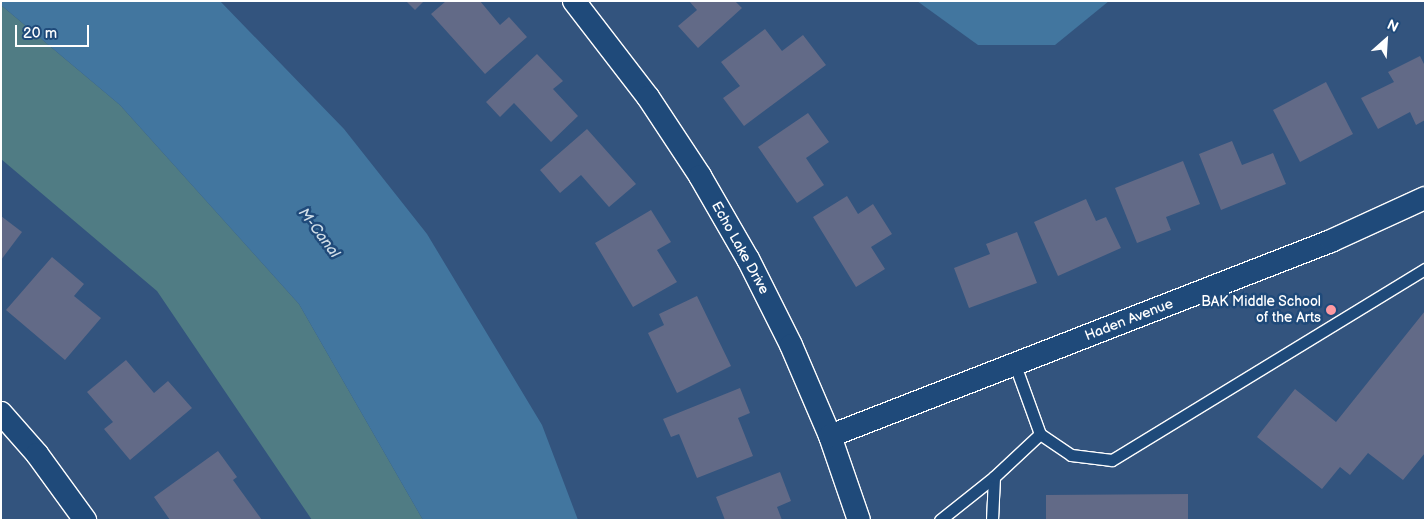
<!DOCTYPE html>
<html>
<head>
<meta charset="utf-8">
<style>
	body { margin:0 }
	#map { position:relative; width:1426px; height:521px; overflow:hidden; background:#33547e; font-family:"Balsamiq Sans",sans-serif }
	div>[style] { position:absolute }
	.green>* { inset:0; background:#507c84 }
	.water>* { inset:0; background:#42769f }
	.building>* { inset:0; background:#626a87 }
	.roads { filter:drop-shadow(1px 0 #fff) drop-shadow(-1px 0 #fff) drop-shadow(0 1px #fff) drop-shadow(0 -1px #fff) }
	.lane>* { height:11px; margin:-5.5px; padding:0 5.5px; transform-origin:5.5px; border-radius:5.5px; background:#1f4a7a }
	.street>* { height:22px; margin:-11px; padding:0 11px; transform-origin:11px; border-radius:11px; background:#1f4a7a }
	.dots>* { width:14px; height:14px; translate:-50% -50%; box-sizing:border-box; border:2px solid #1f4a7a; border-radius:50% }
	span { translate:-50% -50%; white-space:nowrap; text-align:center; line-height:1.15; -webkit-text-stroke:5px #1f4a7a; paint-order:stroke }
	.street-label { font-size:14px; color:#fff }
	.poi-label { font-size:14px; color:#fff }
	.right { translate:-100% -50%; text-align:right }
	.water-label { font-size:15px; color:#d0dde7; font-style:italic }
	.frame { position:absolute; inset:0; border:2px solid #fff; pointer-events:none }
	.north { position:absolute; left:1361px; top:15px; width:50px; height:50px; -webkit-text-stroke:4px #1f4a7a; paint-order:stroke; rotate:26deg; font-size:14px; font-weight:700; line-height:20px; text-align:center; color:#fff }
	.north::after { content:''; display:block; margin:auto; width:18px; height:22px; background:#fff; clip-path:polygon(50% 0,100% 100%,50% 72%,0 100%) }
	.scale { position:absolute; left:15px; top:25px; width:74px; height:22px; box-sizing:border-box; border:2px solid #fff; border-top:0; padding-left:6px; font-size:15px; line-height:18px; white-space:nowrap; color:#fff; -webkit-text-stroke:4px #1f4a7a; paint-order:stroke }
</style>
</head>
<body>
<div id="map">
	<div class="green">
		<div style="clip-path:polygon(1px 5px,120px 105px,299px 304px,423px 520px,312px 520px,157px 291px,1px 159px)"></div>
	</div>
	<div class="water">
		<div style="clip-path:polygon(1px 1px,220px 1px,344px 129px,427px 234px,542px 425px,578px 520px,423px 520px,299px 304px,120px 105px,1px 5px)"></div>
		<div style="clip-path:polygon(917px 1px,1109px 1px,1055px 45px,978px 45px)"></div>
	</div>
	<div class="building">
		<div style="clip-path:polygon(406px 1px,424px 1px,415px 10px)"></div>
		<div style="clip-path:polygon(446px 1px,480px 1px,500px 25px,509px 17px,527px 37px,485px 74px,431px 14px)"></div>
		<div style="clip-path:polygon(689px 1px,735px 1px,742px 8px,698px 48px,678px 26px,697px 10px)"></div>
		<div style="clip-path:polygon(765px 29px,782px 51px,803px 35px,826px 65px,744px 126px,723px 98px,740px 86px,721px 62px)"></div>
		<div style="clip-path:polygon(537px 54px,563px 81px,553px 89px,578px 116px,551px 142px,514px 103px,500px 117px,486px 102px)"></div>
		<div style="clip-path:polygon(1420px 56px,1425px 66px,1425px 120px,1416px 125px,1410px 112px,1378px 129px,1361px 98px,1394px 82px,1388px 72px)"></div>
		<div style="clip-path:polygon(1326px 82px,1353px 134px,1300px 162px,1273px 110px)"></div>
		<div style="clip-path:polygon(808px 113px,829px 142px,806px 158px,824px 185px,797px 203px,758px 147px)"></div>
		<div style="clip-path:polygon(587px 129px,636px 184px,609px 207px,581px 175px,560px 193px,540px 170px)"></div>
		<div style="clip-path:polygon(1232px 141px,1242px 165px,1273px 153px,1286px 184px,1221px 210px,1199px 154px)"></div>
		<div style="clip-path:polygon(1183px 161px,1200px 204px,1166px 217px,1171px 230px,1137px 243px,1115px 188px)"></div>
		<div style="clip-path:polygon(847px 196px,858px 214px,873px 204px,892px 234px,871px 247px,885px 269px,856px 287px,813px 217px)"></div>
		<div style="clip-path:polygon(1086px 199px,1096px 221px,1106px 217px,1121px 248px,1058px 276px,1034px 222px)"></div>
		<div style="clip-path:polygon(651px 210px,671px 242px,657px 250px,677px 282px,633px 307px,595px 243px)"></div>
		<div style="clip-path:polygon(1px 216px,22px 232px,1px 260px)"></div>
		<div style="clip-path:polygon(1017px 232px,1037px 283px,969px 308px,954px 268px,990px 254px,986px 244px)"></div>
		<div style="clip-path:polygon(52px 257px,84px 284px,74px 296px,101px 318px,65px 360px,6px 310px)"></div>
		<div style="clip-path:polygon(697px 296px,731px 366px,677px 393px,648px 333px,664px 325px,659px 314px)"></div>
		<div style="clip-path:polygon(1425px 311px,1425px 453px,1403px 480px,1368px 453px,1350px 475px,1340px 467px,1322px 489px,1257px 437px,1295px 389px,1336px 422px)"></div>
		<div style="clip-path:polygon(126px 360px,154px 393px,168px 381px,192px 408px,130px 460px,104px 429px,113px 422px,87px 392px)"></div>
		<div style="clip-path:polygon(740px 388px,750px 413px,738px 418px,753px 456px,697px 478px,679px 434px,671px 437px,663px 419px)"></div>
		<div style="clip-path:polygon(218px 451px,237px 477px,233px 480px,262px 520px,170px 520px,154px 497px)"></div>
		<div style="clip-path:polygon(780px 472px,791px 501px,777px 507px,782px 520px,725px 520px,716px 497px)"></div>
		<div style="clip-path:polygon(1188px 494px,1188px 520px,1046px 520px,1046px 495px)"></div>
	</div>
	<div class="roads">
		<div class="lane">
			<div style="left:1040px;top:434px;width:37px;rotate:34deg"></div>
			<div style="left:1071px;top:455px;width:41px;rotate:7deg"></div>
			<div style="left:1112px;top:460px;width:367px;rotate:-31.4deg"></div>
			<div style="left:940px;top:520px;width:69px;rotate:-38.5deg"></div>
			<div style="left:992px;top:520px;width:43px;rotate:-87.3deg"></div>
			<div style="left:994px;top:477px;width:63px;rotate:-43.1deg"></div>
			<div style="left:1040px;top:434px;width:73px;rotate:-109.9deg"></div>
		</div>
		<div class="street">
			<div style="left:574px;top:1px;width:121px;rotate:52.4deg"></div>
			<div style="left:648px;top:97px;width:95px;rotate:56.6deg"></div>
			<div style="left:700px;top:176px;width:96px;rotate:60deg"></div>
			<div style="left:748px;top:259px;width:96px;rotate:63.4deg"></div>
			<div style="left:791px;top:345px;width:99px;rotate:66.8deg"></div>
			<div style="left:830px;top:436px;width:89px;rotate:71deg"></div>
			<div style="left:1px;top:413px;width:55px;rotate:48.7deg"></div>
			<div style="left:37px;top:454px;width:82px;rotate:54deg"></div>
			<div style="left:830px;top:436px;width:538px;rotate:-21.27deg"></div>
			<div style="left:1331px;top:241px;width:103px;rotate:-24.6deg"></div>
		</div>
	</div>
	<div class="dots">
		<div style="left:1331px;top:310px;background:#ff9aa2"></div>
	</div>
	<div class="street-label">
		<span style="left:740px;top:248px;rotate:61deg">Echo Lake Drive</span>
		<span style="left:1129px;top:320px;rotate:-21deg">Haden Avenue</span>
	</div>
	<div class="poi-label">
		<span class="right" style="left:1321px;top:310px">BAK Middle School<br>of the Arts</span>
	</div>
	<div class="water-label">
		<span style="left:319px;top:233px;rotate:53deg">M-Canal</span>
	</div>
	<div class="frame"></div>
	<div class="north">N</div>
	<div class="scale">20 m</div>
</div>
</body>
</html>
